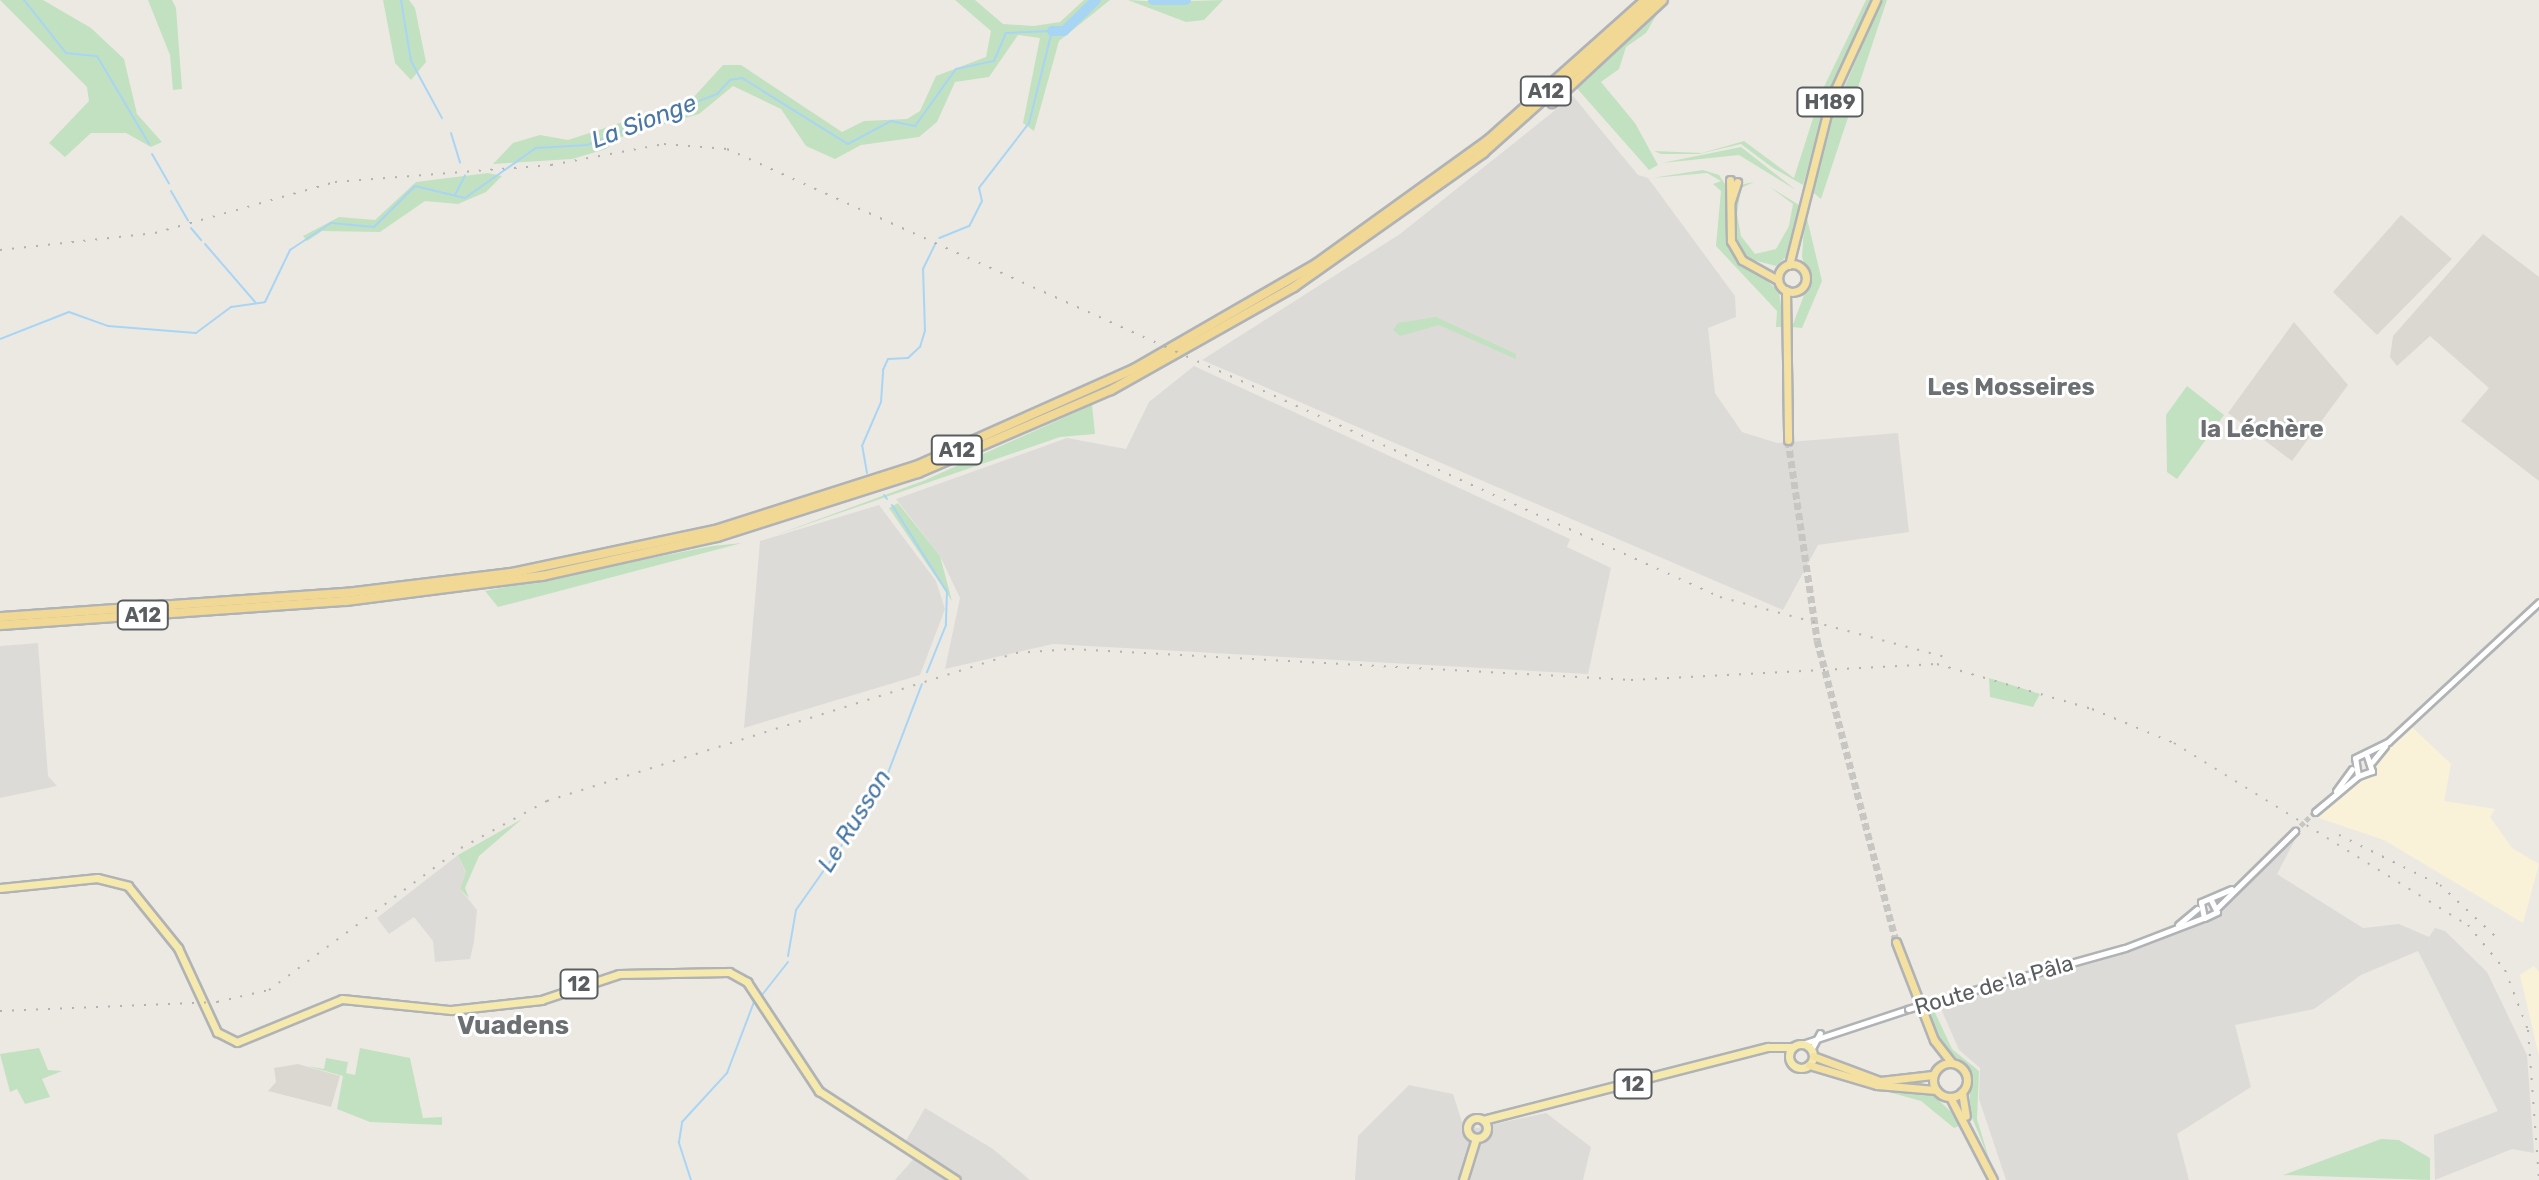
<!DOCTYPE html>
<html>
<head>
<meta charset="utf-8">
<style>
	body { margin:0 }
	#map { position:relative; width:2539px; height:1180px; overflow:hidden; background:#ece9e2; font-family:Rubik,sans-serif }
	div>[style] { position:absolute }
	.commercial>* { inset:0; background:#f9f2d9 }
	.industrial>* { inset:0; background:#dddbd7 }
	.education>* { inset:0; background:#dbd8d1 }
	.green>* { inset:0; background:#c2e1c1 }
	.stream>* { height:2px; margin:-1px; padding:0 1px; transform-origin:1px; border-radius:1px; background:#a9d5f5 }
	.river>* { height:10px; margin:-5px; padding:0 5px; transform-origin:5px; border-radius:5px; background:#a9d5f5 }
	.tertiary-tunnel>* { height:5px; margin-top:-2.5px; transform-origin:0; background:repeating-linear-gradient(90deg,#c8c6c2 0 5px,transparent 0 7.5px) }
	.trunk-tunnel>* { height:7px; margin-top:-3.5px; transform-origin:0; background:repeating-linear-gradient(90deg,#c8c6c2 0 7px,transparent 0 10.5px) }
	.roads { filter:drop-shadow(2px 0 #b0b3b6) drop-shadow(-2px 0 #b0b3b6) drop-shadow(0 2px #b0b3b6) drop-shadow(0 -2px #b0b3b6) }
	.tertiary>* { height:5px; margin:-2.5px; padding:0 2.5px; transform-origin:2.5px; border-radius:2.5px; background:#fff }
	.primary>* { height:7px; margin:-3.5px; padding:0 3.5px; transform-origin:3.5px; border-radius:3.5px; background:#f6e9ad }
	.primary>.ring { margin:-3.5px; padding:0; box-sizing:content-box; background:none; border:7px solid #f6e9ad; border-radius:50% }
	.trunk>* { height:7px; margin:-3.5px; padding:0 3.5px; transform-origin:3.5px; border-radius:3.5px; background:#f4e0a0 }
	.trunk>.ring { margin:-3.5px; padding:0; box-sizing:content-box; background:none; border:7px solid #f4e0a0; border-radius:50% }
	.motorway>* { height:8px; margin:-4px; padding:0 4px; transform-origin:4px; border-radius:4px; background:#f1d894 }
	.rail>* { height:2px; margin-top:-1px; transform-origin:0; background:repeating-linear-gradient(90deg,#b0b1b1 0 2px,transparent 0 12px) }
	.bridges { filter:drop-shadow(2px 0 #b0b3b6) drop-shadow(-2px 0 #b0b3b6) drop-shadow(0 2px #b0b3b6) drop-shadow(0 -2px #b0b3b6) }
	.tertiary-bridge>* { height:5px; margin:-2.5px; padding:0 2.5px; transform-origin:2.5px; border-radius:2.5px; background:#fff }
	span { translate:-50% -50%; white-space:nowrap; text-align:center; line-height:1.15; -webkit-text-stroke:6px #fff; paint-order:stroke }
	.shield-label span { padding:2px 6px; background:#fff; border:2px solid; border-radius:6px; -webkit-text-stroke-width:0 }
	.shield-label { font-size:20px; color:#5b5e61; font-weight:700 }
	.street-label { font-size:22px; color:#5b5e61 }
	.water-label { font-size:24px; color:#4977a5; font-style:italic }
	.neighbourhood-label { font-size:24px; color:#6c7073; font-weight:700 }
	.quarter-label { font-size:26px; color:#6c7073; font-weight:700 }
</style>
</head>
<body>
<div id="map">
	<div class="commercial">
		<div style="clip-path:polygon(2412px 727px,2451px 764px,2444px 801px,2495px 809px,2490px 817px,2512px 848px,2539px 864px,2523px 923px,2384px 840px,2316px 817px)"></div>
		<div style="clip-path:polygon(2534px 966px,2539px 972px,2539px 1056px,2520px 975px)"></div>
	</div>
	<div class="industrial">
		<div style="clip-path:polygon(1573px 96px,1638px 175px,1648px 178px,1735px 296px,1736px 317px,1708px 328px,1715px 393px,1742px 432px,1777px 443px,1898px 433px,1909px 532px,1818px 545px,1783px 610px,1202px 360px,1400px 234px)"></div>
		<div style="clip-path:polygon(1194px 366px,1570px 539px,1567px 547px,1611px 568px,1588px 674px,1053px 644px,945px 669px,960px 598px,940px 556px,896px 499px,1067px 438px,1126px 449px,1149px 402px)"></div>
		<div style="clip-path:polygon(879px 505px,936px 581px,945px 609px,920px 675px,744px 728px,760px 541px)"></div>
		<div style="clip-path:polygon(38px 643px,48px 776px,57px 786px,0 798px,0 646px)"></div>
		<div style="clip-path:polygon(2298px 834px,2277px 874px,2363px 928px,2399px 924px,2429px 937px,2435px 928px,2445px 931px,2487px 972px,2527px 1055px,2534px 1153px,2512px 1149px,2435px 1180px,2434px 1135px,2498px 1111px,2418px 951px,2361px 975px,2314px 1009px,2235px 1025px,2251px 1087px,2177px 1134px,2189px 1180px,2006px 1180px,1979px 1099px,1980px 1068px,1959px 1050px,1939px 1004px,2159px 940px,2228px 902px)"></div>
		<div style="clip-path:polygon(458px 855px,466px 873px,460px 889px,477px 910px,474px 942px,470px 959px,435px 962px,433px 941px,414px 917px,389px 934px,377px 918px)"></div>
		<div style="clip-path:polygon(1409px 1085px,1453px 1094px,1462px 1122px,1477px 1128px,1546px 1113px,1591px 1147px,1583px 1180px,1355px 1180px,1358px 1136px)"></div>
		<div style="clip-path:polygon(925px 1108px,993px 1149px,1030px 1180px,895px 1180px,917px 1155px,903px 1146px)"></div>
	</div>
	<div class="education">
		<div style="clip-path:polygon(2401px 215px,2452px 259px,2377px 335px,2333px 292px)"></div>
		<div style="clip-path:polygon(2483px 234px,2539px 277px,2539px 481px,2461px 421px,2489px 388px,2430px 336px,2397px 366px,2390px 357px,2393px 336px)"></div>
		<div style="clip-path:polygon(2294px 322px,2348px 385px,2292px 461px,2228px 413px)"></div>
		<div style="clip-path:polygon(298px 1064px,340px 1076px,331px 1107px,268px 1091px,276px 1082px,274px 1068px)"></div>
	</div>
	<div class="green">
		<div style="clip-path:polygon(0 0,43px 0,91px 28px,124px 59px,137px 114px,162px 142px,151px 147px,126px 133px,91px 133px,65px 157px,49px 143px,89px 101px,87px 87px)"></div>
		<div style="clip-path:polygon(148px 0,172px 0,176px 8px,182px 89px,173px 90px,170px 55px)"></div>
		<div style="clip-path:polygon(383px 0,409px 0,415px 8px,426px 62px,411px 80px,395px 63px)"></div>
		<div style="clip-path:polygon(955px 0,975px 0,1003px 24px,1034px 26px,1060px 22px,1084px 0,1110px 0,1059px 41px,1034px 131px,1023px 123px,1040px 38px,1018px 35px,989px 77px,955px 82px,937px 122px,919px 137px,861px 145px,835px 159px,806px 146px,781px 109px,733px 86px,699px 114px,621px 137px,606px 149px,572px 159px,493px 164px,513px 143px,540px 135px,568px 140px,691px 100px,723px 65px,741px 65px,842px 132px,864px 121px,907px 119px,920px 111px,936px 76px,986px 57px,991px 31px)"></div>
		<div style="clip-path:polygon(1128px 0,1162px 2px,1223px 0,1204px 20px,1186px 22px)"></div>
		<div style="clip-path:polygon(1665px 0,1646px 33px,1626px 47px,1619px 69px,1601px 82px,1635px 123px,1658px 165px,1649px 170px,1574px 85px)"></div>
		<div style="clip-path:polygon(1866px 0,1872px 0,1828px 97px,1803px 185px,1773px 168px,1741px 144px,1699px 154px,1661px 154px,1654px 151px,1702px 153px,1744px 141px,1794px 178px,1821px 93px)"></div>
		<div style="clip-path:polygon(1882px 0,1887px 0,1821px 199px,1809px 189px,1824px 135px)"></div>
		<div style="clip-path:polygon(1741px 147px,1796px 190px,1739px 155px,1662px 163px)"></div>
		<div style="clip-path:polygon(1703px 170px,1719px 175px,1727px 187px,1728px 248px,1779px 291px,1784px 327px,1776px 327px,1777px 311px,1716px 246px,1721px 191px,1713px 184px,1721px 181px,1707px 173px,1652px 178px)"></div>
		<div style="clip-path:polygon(488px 173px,502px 176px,486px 192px,458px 204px,425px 201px,380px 232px,322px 231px,307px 241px,303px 236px,339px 217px,375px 220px,416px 182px)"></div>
		<div style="clip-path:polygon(1754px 182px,1741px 188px,1737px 214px,1741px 236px,1755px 254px,1776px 249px,1789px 226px,1793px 204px,1770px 187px,1799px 205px,1787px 256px,1776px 266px,1749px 259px,1735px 240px,1737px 193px,1744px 184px)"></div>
		<div style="clip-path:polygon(1805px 210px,1822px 281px,1802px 328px,1792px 327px,1810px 279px,1802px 257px)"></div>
		<div style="clip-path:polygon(1436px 317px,1516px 354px,1516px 359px,1439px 325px,1400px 336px,1393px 330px,1398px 323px)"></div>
		<div style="clip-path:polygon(2187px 386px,2224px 415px,2177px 479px,2167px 472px,2166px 415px)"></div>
		<div style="clip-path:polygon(1092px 405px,1095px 434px,1060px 437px,773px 536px,923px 481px)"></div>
		<div style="clip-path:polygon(898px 503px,940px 556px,952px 601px,889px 508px)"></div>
		<div style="clip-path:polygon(742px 543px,498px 607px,485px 591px,712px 546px)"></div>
		<div style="clip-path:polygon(1989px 678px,2040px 694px,2033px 707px,1990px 697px)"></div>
		<div style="clip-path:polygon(522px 819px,479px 856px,465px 888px,469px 898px,460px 889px,466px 872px,458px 855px)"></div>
		<div style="clip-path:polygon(1932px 1006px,1952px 1049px,1979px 1071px,1977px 1119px,1990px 1162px,1969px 1110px,1971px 1072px,1945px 1050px,1926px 1008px)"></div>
		<div style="clip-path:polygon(39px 1048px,48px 1070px,62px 1071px,42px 1079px,50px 1097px,25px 1104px,17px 1089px,10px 1092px,0 1054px)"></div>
		<div style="clip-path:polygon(360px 1048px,410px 1058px,423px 1118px,442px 1117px,442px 1125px,370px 1122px,337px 1109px,343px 1076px,307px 1066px,324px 1069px,326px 1058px,348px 1062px,346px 1073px,355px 1075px)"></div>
		<div style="clip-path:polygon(1856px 1083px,1932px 1094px,1964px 1124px,1954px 1128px,1921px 1101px)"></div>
		<div style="clip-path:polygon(2381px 1139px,2399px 1140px,2430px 1158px,2430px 1180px,2283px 1175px)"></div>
	</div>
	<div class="stream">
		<div style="left:24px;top:0;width:68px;rotate:51.6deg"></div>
		<div style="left:66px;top:53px;width:31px;rotate:6deg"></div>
		<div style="left:97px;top:56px;width:102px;rotate:59.4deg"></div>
		<div style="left:401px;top:0;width:62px;rotate:80.7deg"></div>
		<div style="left:411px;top:61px;width:65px;rotate:61.5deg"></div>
		<div style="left:451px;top:133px;width:31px;rotate:73deg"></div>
		<div style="left:152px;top:154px;width:34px;rotate:60deg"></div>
		<div style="left:171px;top:191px;width:34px;rotate:60deg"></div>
		<div style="left:455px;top:195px;width:22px;rotate:-63deg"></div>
		<div style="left:191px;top:228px;width:16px;rotate:50deg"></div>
		<div style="left:205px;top:244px;width:78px;rotate:49.2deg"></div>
		<div style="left:0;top:339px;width:74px;rotate:-21.4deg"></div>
		<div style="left:69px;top:312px;width:41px;rotate:19.7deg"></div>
		<div style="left:108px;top:326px;width:88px;rotate:4.5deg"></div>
		<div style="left:196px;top:333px;width:44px;rotate:-36.6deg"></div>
		<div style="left:231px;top:307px;width:34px;rotate:-8deg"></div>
		<div style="left:265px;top:302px;width:58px;rotate:-64.3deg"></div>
		<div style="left:290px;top:250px;width:49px;rotate:-33.4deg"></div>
		<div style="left:331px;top:223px;width:43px;rotate:5.3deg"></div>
		<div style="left:374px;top:227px;width:58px;rotate:-45deg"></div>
		<div style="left:415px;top:186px;width:51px;rotate:13.5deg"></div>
		<div style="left:465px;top:198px;width:87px;rotate:-35.2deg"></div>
		<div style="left:536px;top:148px;width:51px;rotate:-3.4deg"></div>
		<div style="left:587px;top:145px;width:140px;rotate:-21.4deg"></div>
		<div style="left:717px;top:94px;width:19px;rotate:-47deg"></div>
		<div style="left:730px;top:80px;width:12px;rotate:-9deg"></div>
		<div style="left:742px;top:78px;width:125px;rotate:31.9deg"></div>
		<div style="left:848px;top:144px;width:49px;rotate:-28.1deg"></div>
		<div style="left:891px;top:121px;width:25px;rotate:12deg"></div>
		<div style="left:915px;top:126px;width:70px;rotate:-54.3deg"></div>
		<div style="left:956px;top:69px;width:39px;rotate:-12deg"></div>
		<div style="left:994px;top:61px;width:30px;rotate:-67deg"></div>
		<div style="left:1006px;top:33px;width:46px;rotate:-2.5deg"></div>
		<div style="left:1052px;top:31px;width:95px;rotate:104deg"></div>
		<div style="left:1029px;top:123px;width:82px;rotate:127.6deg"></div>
		<div style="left:979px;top:188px;width:13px;rotate:77deg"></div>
		<div style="left:982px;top:201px;width:28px;rotate:117deg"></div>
		<div style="left:969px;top:226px;width:32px;rotate:158deg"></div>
		<div style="left:867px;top:473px;width:27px;rotate:-100deg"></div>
		<div style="left:862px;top:446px;width:48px;rotate:-66.6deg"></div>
		<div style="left:881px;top:402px;width:32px;rotate:-86deg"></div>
		<div style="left:883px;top:370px;width:12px;rotate:-66deg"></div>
		<div style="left:888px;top:359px;width:20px;rotate:-3deg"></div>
		<div style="left:908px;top:358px;width:16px;rotate:-43deg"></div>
		<div style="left:920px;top:347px;width:17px;rotate:-73deg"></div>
		<div style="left:925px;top:331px;width:62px;rotate:-91.8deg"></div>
		<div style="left:923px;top:269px;width:28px;rotate:-64deg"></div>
		<div style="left:884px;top:495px;width:5px;rotate:53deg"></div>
		<div style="left:892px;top:505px;width:103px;rotate:57.7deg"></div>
		<div style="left:947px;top:592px;width:33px;rotate:92deg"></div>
		<div style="left:946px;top:625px;width:51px;rotate:112deg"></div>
		<div style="left:788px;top:956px;width:47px;rotate:-80.1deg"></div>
		<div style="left:796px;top:910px;width:151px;rotate:-54.9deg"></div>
		<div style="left:883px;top:786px;width:109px;rotate:-69.1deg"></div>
		<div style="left:762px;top:995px;width:42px;rotate:-51.8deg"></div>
		<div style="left:691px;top:1180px;width:40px;rotate:-108deg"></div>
		<div style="left:679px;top:1142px;width:20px;rotate:-81deg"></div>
		<div style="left:682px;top:1122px;width:67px;rotate:-47.4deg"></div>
		<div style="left:727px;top:1073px;width:76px;rotate:-69.2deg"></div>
	</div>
	<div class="river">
		<div style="left:1153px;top:0;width:33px"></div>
		<div style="left:1052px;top:31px;width:12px"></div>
		<div style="left:1064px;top:31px;width:45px;rotate:-44.1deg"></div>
	</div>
	<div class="tertiary-tunnel">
		<div style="left:2295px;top:831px;width:28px;rotate:-44deg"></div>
	</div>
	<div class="trunk-tunnel">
		<div style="left:1788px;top:440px;width:202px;rotate:81.7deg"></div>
		<div style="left:1817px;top:640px;width:312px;rotate:75.3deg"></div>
	</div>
	<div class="roads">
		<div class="tertiary">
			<div style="left:2367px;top:756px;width:16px;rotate:72deg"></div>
			<div style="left:2372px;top:771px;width:15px;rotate:160deg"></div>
			<div style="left:2358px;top:776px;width:18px;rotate:-99deg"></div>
			<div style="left:2355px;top:758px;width:37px;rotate:-26deg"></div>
			<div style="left:2388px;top:742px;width:206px;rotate:-42.8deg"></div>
			<div style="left:2372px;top:762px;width:21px;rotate:-51deg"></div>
			<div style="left:2336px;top:791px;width:27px;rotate:-54deg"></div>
			<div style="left:2315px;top:812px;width:56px;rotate:-39.9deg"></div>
			<div style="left:2211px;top:900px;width:13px;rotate:63deg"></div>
			<div style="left:2217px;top:912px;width:14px;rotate:155deg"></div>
			<div style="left:2204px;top:918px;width:16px;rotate:-101deg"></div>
			<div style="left:2201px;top:902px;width:33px;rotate:-23deg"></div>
			<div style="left:2217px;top:908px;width:110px;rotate:-44.6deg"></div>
			<div style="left:2178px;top:925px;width:25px;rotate:-40deg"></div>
			<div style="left:1935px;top:1001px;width:197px;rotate:-15.6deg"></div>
			<div style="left:2125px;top:948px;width:84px;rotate:-21deg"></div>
			<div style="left:1802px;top:1044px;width:112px;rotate:-18.3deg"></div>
			<div style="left:1811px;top:1050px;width:19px;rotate:-62deg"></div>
		</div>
		<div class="primary">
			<div style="left:0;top:888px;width:98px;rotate:-5.9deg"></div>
			<div style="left:97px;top:878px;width:32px;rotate:14deg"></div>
			<div style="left:128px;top:886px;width:80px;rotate:51.1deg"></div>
			<div style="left:178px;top:948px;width:93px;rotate:65.1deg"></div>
			<div style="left:217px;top:1032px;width:22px;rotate:27deg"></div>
			<div style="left:237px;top:1042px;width:113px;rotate:-22.3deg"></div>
			<div style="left:342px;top:999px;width:110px;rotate:5.8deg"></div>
			<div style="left:451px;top:1010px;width:91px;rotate:-6.3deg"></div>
			<div style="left:541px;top:1000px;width:82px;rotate:-18.4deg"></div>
			<div style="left:619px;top:974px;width:110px;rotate:-1deg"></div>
			<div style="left:729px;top:972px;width:21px;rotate:29deg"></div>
			<div style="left:747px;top:982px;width:131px;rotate:56.6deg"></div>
			<div style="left:819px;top:1091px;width:163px;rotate:33deg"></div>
			<div class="ring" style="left:1789px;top:1044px;width:17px;height:17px"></div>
			<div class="ring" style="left:1467px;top:1118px;width:13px;height:13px"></div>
			<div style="left:1483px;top:1120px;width:294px;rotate:-14.4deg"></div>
			<div style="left:1768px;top:1047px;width:24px"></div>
			<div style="left:1463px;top:1180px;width:44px;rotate:-72.8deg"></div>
		</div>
		<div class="trunk">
			<div style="left:1730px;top:180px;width:61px;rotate:89.1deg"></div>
			<div style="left:1731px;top:241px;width:22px;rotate:60deg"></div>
			<div style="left:1742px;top:260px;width:41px;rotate:29.1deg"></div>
			<div style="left:1731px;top:201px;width:20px;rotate:-72deg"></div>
			<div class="ring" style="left:1778px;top:264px;width:21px;height:21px"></div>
			<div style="left:1789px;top:265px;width:172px;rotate:-75.9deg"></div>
			<div style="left:1831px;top:98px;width:108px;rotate:-65.3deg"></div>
			<div style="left:1786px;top:290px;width:150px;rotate:89.2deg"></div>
			<div style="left:1896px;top:942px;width:105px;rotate:68.8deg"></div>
			<div style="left:1934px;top:1040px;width:28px;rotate:52deg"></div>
			<div style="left:1813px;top:1056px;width:72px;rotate:20.5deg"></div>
			<div style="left:1880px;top:1081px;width:53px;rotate:-6.5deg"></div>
			<div class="ring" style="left:1933px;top:1063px;width:27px;height:27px"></div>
			<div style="left:1809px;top:1065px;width:71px;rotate:16.4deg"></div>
			<div style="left:1877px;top:1085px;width:59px;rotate:4.8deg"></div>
			<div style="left:1962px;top:1092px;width:24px;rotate:81deg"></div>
			<div style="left:1950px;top:1097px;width:93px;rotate:62.6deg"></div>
		</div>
		<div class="motorway">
			<div style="left:1552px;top:103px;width:151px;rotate:-42.9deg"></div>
			<div style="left:0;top:617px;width:347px;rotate:-4deg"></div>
			<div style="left:346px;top:593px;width:166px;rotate:-6.9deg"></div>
			<div style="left:511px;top:573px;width:208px;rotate:-11.9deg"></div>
			<div style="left:715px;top:530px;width:211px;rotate:-17.7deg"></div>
			<div style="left:916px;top:466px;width:239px;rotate:-24deg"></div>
			<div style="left:1134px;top:369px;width:210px;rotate:-30deg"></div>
			<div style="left:1316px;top:264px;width:212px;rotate:-35.8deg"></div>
			<div style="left:1488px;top:140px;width:210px;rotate:-41.7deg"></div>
			<div style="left:0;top:625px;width:347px;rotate:-4deg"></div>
			<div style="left:346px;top:601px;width:198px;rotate:-7.3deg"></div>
			<div style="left:542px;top:576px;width:179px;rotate:-12.6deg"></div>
			<div style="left:717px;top:537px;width:211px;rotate:-17.7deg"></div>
			<div style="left:918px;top:473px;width:210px;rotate:-23.3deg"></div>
			<div style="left:1111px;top:390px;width:210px;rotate:-29.4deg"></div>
			<div style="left:1294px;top:287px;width:232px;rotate:-35.3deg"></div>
			<div style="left:1483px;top:153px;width:230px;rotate:-41.7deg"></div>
		</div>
	</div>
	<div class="rail">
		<div style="left:0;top:250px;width:156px;rotate:-6.3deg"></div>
		<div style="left:155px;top:233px;width:187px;rotate:-15.8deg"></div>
		<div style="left:335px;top:182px;width:217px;rotate:-4.5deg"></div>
		<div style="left:551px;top:165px;width:115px;rotate:-10.5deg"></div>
		<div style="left:664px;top:144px;width:63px;rotate:4.5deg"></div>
		<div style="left:727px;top:149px;width:1089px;rotate:24.28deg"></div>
		<div style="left:1720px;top:597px;width:234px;rotate:14.9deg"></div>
		<div style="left:2339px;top:835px;width:113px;rotate:26.3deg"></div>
		<div style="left:2440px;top:885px;width:75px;rotate:42.8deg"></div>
		<div style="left:0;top:1011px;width:217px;rotate:-2.4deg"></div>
		<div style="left:217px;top:1002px;width:53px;rotate:-13deg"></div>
		<div style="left:269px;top:990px;width:239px;rotate:-36.5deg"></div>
		<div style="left:461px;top:848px;width:98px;rotate:-28.7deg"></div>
		<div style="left:547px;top:801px;width:492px;rotate:-17.5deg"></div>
		<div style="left:1016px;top:653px;width:56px;rotate:-4.1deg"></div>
		<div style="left:1072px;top:649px;width:560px;rotate:3.17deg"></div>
		<div style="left:1631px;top:680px;width:306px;rotate:-3deg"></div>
		<div style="left:1937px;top:664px;width:161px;rotate:16.2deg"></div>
		<div style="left:2092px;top:709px;width:89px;rotate:22.5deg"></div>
		<div style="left:2174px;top:743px;width:346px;rotate:31.8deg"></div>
		<div style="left:2468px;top:925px;width:58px;rotate:50.6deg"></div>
		<div style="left:2505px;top:970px;width:64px;rotate:69deg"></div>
		<div style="left:2528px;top:1030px;width:149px;rotate:85.8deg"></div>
	</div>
	<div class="bridges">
		<div class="tertiary-bridge">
			<div style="left:1908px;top:1009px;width:28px;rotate:-17deg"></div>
		</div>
	</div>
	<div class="shield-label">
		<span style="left:1546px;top:91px">A12</span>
		<span style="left:1830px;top:102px">H189</span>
		<span style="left:957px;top:450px">A12</span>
		<span style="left:143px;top:615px">A12</span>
		<span style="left:579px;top:984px">12</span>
		<span style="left:1633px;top:1084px">12</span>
	</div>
	<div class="street-label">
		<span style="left:1994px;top:985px;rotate:-16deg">Route de la Pâla</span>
	</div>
	<div class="water-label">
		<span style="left:644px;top:122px;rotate:-21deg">La Sionge</span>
		<span style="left:855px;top:821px;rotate:-58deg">Le Russon</span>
	</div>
	<div class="neighbourhood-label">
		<span style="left:2011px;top:388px">Les Mosseires</span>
		<span style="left:2262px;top:430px">la Léchère</span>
	</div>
	<div class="quarter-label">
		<span style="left:513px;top:1026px">Vuadens</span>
	</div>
</div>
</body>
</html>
